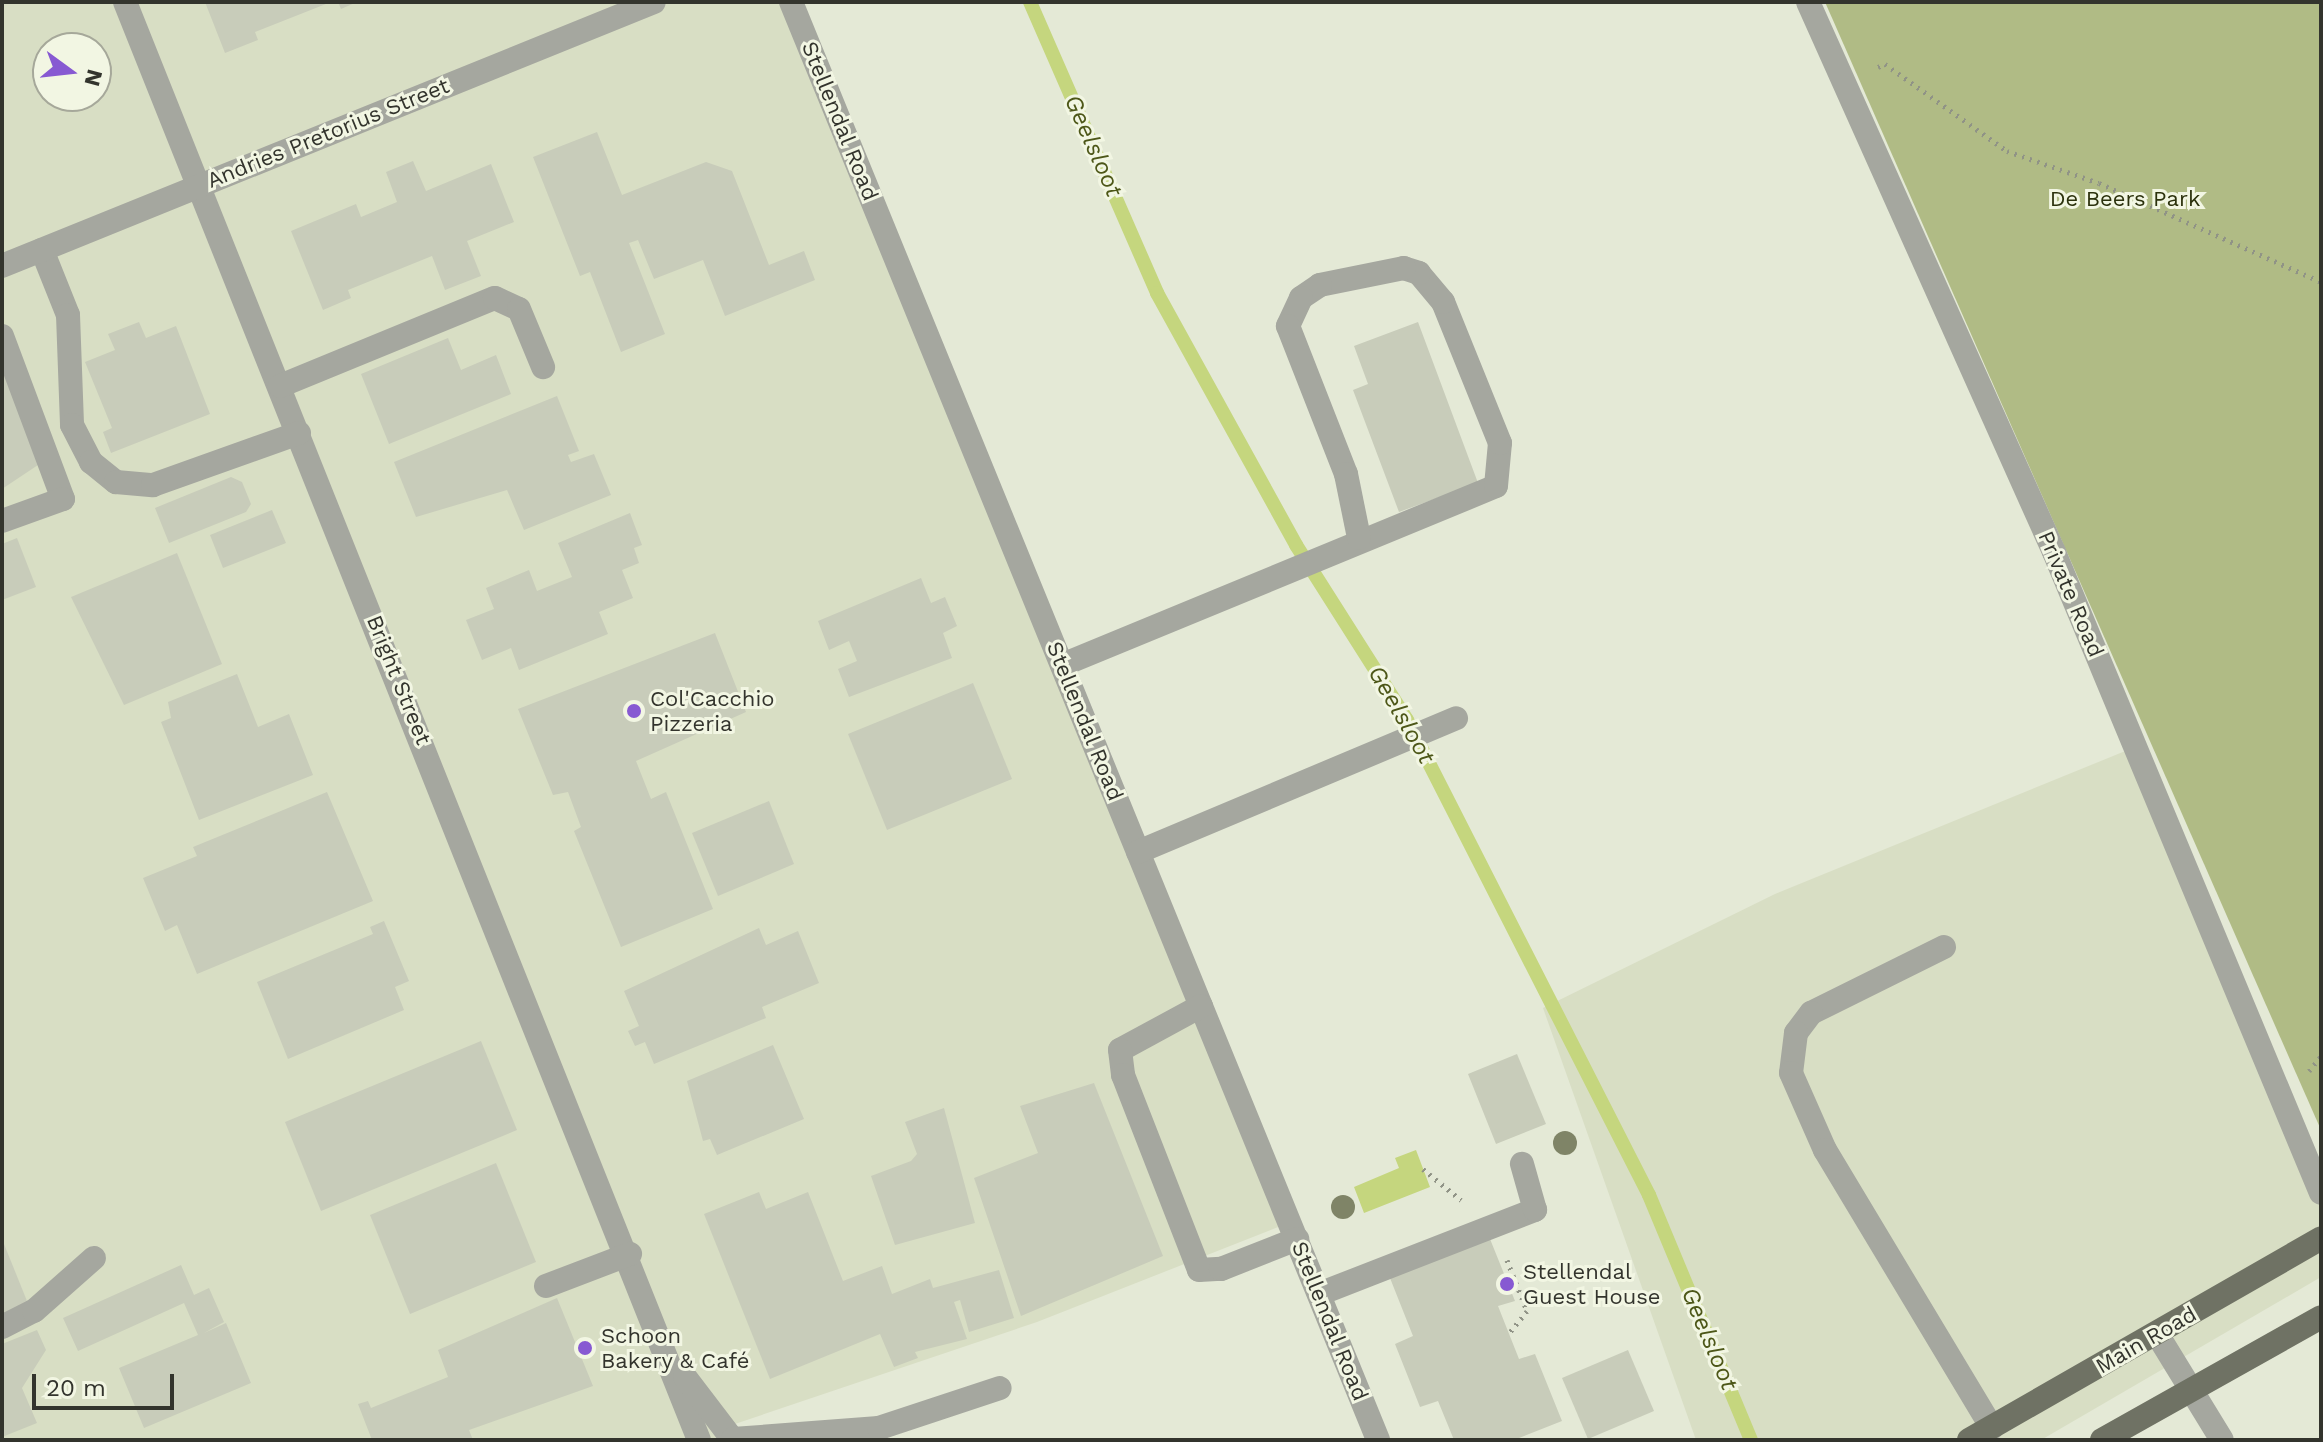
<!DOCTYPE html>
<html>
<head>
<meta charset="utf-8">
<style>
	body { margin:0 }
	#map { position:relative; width:2323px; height:1442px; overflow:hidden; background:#e4e9d6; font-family:"Work Sans",sans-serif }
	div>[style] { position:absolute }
	.built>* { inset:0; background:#d8dec4 }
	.green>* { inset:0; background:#b0bb85 }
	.water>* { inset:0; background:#c5d67e }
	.stream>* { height:14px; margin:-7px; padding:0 7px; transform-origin:7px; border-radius:7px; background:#c5d67e }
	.building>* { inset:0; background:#c8ccba }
	.path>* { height:5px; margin-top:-2.5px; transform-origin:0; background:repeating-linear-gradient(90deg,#909386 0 2px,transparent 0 8px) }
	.minor>* { height:24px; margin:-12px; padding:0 12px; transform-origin:12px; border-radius:12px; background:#a5a79f }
	.major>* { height:24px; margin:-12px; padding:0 12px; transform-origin:12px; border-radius:12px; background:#6f7264 }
	.trees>* { width:24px; height:24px; margin:-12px; border-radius:50%; background:#7f8467 }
	.dots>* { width:22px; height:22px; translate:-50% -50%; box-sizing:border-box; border:4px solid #f2f6e3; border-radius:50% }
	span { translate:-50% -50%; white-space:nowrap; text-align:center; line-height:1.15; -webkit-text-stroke:6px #f2f6e3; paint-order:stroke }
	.street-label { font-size:22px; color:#33342d }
	.park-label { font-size:22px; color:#2c320d }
	.poi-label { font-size:22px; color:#33342d }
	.left { translate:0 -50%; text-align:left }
	.water-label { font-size:24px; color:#4d5718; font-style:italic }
	.frame { position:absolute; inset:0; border:4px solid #33342d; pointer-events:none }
	.north { position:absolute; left:32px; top:32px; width:80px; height:80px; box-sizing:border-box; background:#f2f6e3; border:2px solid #a6a89a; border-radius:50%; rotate:105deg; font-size:22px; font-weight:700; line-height:32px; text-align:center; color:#33342d }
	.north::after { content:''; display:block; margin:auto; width:28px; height:36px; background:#8759d2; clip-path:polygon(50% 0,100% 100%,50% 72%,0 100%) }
	.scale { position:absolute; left:32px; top:1374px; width:142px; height:36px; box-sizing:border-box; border:4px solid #33342d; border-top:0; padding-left:10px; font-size:24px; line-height:28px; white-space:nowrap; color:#33342d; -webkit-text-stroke:6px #f2f6e3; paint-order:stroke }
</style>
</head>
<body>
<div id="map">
	<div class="built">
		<div style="clip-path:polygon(evenodd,2px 2px,799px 2px,1291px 1222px,1037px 1322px,720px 1429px,728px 1440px,2px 1440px,2px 2px,48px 48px,96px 48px,96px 96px,48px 96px,48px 48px)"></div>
		<div style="clip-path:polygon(2140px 745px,2321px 1194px,2321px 1277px,2041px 1440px,1696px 1440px,1543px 1008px,1775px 894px)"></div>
	</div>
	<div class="green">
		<div style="clip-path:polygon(1825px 2px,2321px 2px,2321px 1130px)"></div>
	</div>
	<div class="water">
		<div style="clip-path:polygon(1416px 1150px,1430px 1187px,1364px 1213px,1354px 1187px,1399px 1168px,1395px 1158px)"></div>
	</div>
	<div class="stream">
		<div style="left:1030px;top:2px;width:318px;rotate:66.4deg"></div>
		<div style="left:1157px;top:293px;width:288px;rotate:61.1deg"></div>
		<div style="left:1296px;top:545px;width:207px;rotate:57.6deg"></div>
		<div style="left:1407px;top:720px;width:533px;rotate:63deg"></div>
		<div style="left:1649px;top:1195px;width:265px;rotate:67.4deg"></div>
	</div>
	<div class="building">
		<div style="clip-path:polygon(205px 2px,331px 2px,255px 32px,258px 40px,225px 53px)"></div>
		<div style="clip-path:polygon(338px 2px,357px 2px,341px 9px)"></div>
		<div style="clip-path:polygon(597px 132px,622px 195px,706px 162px,732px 171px,769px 265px,804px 251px,815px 280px,725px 316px,703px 260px,654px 279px,638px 240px,629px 243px,665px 334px,621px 352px,590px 272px,580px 276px,533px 157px)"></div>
		<div style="clip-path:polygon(413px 161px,426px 191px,491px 164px,514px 222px,467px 241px,481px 276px,445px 290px,432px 256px,348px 290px,351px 298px,323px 310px,291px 231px,356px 204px,361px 217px,397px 202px,386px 172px)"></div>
		<div style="clip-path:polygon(139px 322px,146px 338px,176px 326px,210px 414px,111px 453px,103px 432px,112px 428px,85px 362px,115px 350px,108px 334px)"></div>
		<div style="clip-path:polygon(1418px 322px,1478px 483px,1399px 512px,1353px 390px,1368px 384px,1354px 346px)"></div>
		<div style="clip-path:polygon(448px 338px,461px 370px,496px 355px,511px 394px,389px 444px,361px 374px)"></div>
		<div style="clip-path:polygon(6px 374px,41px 463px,2px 489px,2px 375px)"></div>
		<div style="clip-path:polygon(557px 396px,579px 451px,568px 455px,571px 462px,594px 454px,611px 495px,524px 530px,507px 490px,416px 517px,394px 462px)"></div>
		<div style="clip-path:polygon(231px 477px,242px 482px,251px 504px,246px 512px,169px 543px,155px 508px)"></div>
		<div style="clip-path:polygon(272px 510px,286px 543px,223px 568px,210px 535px)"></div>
		<div style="clip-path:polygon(630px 513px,642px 545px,634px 548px,639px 563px,622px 570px,633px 598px,599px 612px,608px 634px,519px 670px,511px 648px,482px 660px,466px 620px,494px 609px,486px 588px,529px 570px,537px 591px,572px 577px,558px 543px)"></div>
		<div style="clip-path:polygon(17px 538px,36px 587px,2px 600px,2px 544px)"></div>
		<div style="clip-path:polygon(177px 553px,222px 664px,124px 705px,71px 597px)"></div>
		<div style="clip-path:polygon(921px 578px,931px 603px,945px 597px,957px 626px,943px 633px,952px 658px,849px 697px,838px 669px,857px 661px,849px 641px,829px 650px,818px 621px)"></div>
		<div style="clip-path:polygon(715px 633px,746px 712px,636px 761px,651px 799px,666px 792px,713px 909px,621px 947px,574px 831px,581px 827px,568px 792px,553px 795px,518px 709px)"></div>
		<div style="clip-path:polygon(237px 674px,258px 727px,289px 714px,313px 775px,199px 820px,161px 722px,171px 718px,168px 702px)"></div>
		<div style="clip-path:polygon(973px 683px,1012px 779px,887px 830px,848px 734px)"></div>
		<div style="clip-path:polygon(327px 792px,373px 901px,197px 974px,177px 925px,165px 931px,143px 878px,197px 856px,193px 847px)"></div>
		<div style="clip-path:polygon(769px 801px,794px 864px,718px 896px,692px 833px)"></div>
		<div style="clip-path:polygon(384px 921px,409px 981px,395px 987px,404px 1010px,288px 1059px,257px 982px,373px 934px,370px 927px)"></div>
		<div style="clip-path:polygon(759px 928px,766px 945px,798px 931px,819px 983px,762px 1007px,766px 1018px,654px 1064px,645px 1042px,635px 1046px,628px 1031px,639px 1026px,624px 991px)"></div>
		<div style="clip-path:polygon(481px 1041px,517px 1130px,321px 1211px,285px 1122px)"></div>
		<div style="clip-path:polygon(773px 1045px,804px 1119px,717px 1155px,710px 1139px,703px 1141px,687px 1081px)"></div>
		<div style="clip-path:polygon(1517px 1054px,1546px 1124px,1496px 1144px,1468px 1074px)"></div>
		<div style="clip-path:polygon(1094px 1083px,1163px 1256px,1021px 1316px,974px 1178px,1038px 1153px,1020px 1106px)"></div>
		<div style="clip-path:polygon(944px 1108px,975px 1223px,895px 1245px,871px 1176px,911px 1161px,917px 1154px,905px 1122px)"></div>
		<div style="clip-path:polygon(496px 1163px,536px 1262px,410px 1314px,370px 1215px)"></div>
		<div style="clip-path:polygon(759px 1192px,766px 1209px,808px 1192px,843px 1281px,882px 1266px,892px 1294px,930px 1279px,933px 1288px,999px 1270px,1014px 1318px,969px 1332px,960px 1300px,954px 1302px,967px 1339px,915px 1352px,918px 1358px,894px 1367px,880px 1334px,770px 1379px,704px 1214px)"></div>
		<div style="clip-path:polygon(1488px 1234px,1515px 1301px,1498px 1306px,1519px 1359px,1535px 1354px,1562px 1421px,1514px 1440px,1454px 1440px,1438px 1401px,1420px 1407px,1395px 1344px,1413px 1336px,1388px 1273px)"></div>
		<div style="clip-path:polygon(2px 1239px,29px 1306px,2px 1317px)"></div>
		<div style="clip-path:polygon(181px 1265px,194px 1295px,209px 1288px,224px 1322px,204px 1333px,226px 1323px,251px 1383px,144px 1428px,119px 1368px,198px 1335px,184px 1303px,78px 1351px,63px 1318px)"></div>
		<div style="clip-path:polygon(557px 1298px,593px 1386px,469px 1430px,473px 1440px,372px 1440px,358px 1404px,368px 1401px,371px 1408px,448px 1377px,438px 1350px)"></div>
		<div style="clip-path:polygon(37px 1330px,46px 1350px,22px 1388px,37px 1423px,2px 1437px,2px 1344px)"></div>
		<div style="clip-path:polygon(1628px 1350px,1654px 1411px,1588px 1439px,1562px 1378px)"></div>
	</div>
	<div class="path">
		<div style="left:1878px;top:67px;width:8px;rotate:-23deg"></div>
		<div style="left:1885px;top:64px;width:150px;rotate:35.5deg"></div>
		<div style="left:2007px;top:151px;width:97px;rotate:19.2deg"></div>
		<div style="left:2099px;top:183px;width:243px;rotate:24deg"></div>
		<div style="left:2309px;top:1071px;width:19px;rotate:-51deg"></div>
		<div style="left:1423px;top:1169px;width:49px;rotate:39.2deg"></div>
		<div style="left:1507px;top:1260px;width:55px;rotate:68.6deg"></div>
		<div style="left:1527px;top:1311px;width:28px;rotate:129deg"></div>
	</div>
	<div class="minor">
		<div style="left:125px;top:2px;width:1548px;rotate:68.24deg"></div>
		<div style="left:791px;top:2px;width:1553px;rotate:67.79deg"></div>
		<div style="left:1808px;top:2px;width:603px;rotate:65.9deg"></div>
		<div style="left:2054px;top:552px;width:694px;rotate:67.39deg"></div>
		<div style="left:42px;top:250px;width:70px;rotate:68.2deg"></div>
		<div style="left:68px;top:315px;width:110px;rotate:87.9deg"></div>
		<div style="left:72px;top:425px;width:42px;rotate:62.8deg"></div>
		<div style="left:91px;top:462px;width:32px;rotate:39deg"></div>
		<div style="left:116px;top:482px;width:37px;rotate:5deg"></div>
		<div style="left:153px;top:485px;width:155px;rotate:-19.6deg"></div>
		<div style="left:2px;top:266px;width:703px;rotate:-22.04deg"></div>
		<div style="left:2px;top:336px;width:174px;rotate:69.5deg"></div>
		<div style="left:63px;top:499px;width:65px;rotate:160.2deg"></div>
		<div style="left:280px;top:386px;width:232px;rotate:-22.3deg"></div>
		<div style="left:495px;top:298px;width:26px;rotate:25deg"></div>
		<div style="left:519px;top:309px;width:63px;rotate:67.5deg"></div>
		<div style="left:1062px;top:665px;width:469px;rotate:-22.4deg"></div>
		<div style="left:1496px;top:486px;width:43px;rotate:-84.7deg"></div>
		<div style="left:1500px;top:443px;width:152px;rotate:-112deg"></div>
		<div style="left:1443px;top:302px;width:38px;rotate:-130deg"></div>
		<div style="left:1419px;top:273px;width:16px;rotate:-162deg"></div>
		<div style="left:1404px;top:268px;width:86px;rotate:168.6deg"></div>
		<div style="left:1320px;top:285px;width:23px;rotate:146deg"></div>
		<div style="left:1301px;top:298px;width:31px;rotate:115deg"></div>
		<div style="left:1288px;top:326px;width:159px;rotate:68.6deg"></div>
		<div style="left:1346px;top:474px;width:65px;rotate:78.5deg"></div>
		<div style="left:1138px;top:852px;width:345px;rotate:-22.8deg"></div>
		<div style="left:1944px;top:947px;width:148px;rotate:153.6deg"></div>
		<div style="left:1811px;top:1013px;width:25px;rotate:127deg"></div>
		<div style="left:1796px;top:1033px;width:40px;rotate:97.1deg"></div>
		<div style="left:1791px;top:1073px;width:84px;rotate:66.2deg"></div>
		<div style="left:1825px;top:1150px;width:324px;rotate:59deg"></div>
		<div style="left:1201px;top:1006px;width:92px;rotate:151.5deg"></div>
		<div style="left:1120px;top:1050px;width:25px;rotate:83deg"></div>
		<div style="left:1123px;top:1075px;width:209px;rotate:68.7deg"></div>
		<div style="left:1199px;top:1270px;width:22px;rotate:-3deg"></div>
		<div style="left:1221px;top:1269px;width:82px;rotate:-21.5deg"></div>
		<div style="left:546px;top:1286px;width:90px;rotate:-20.9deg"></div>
		<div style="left:1319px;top:1294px;width:232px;rotate:-21.3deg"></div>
		<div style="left:1535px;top:1210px;width:48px;rotate:-105.8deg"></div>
		<div style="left:2px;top:1327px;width:36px;rotate:-27deg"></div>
		<div style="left:34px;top:1311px;width:80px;rotate:-41.5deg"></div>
		<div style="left:2157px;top:1334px;width:124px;rotate:58.5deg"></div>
		<div style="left:685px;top:1377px;width:79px;rotate:52.7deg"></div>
		<div style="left:733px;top:1439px;width:146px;rotate:-4.3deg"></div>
		<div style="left:879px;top:1428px;width:127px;rotate:-18.3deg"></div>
	</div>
	<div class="major">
		<div style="left:1969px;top:1440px;width:406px;rotate:-29.8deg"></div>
		<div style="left:2102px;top:1440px;width:251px;rotate:-29.3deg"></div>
	</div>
	<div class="trees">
		<div style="left:1565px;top:1143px"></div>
		<div style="left:1343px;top:1207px"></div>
	</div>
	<div class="dots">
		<div style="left:634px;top:711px;background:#8759d2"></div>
		<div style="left:1507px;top:1284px;background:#8759d2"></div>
		<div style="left:585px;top:1348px;background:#8759d2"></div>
	</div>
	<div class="street-label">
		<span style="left:840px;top:121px;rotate:68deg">Stellendal Road</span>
		<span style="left:328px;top:133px;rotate:-22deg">Andries Pretorius Street</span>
		<span style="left:2071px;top:594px;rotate:67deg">Private Road</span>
		<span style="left:399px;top:680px;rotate:68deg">Bright Street</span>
		<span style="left:1085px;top:721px;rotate:68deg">Stellendal Road</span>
		<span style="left:1330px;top:1321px;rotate:68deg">Stellendal Road</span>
		<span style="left:2146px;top:1340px;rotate:-30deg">Main Road</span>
	</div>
	<div class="park-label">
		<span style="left:2125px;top:199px">De Beers Park</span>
	</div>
	<div class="poi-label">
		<span class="left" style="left:650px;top:711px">Col'Cacchio<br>Pizzeria</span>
		<span class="left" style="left:1523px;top:1284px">Stellendal<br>Guest House</span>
		<span class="left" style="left:601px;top:1348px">Schoon<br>Bakery &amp; Café</span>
	</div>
	<div class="water-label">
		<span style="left:1093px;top:146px;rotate:66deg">Geelsloot</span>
		<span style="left:1401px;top:715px;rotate:60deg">Geelsloot</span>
		<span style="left:1709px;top:1339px;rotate:67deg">Geelsloot</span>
	</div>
	<div class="frame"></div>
	<div class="north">N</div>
	<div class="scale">20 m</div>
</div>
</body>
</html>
